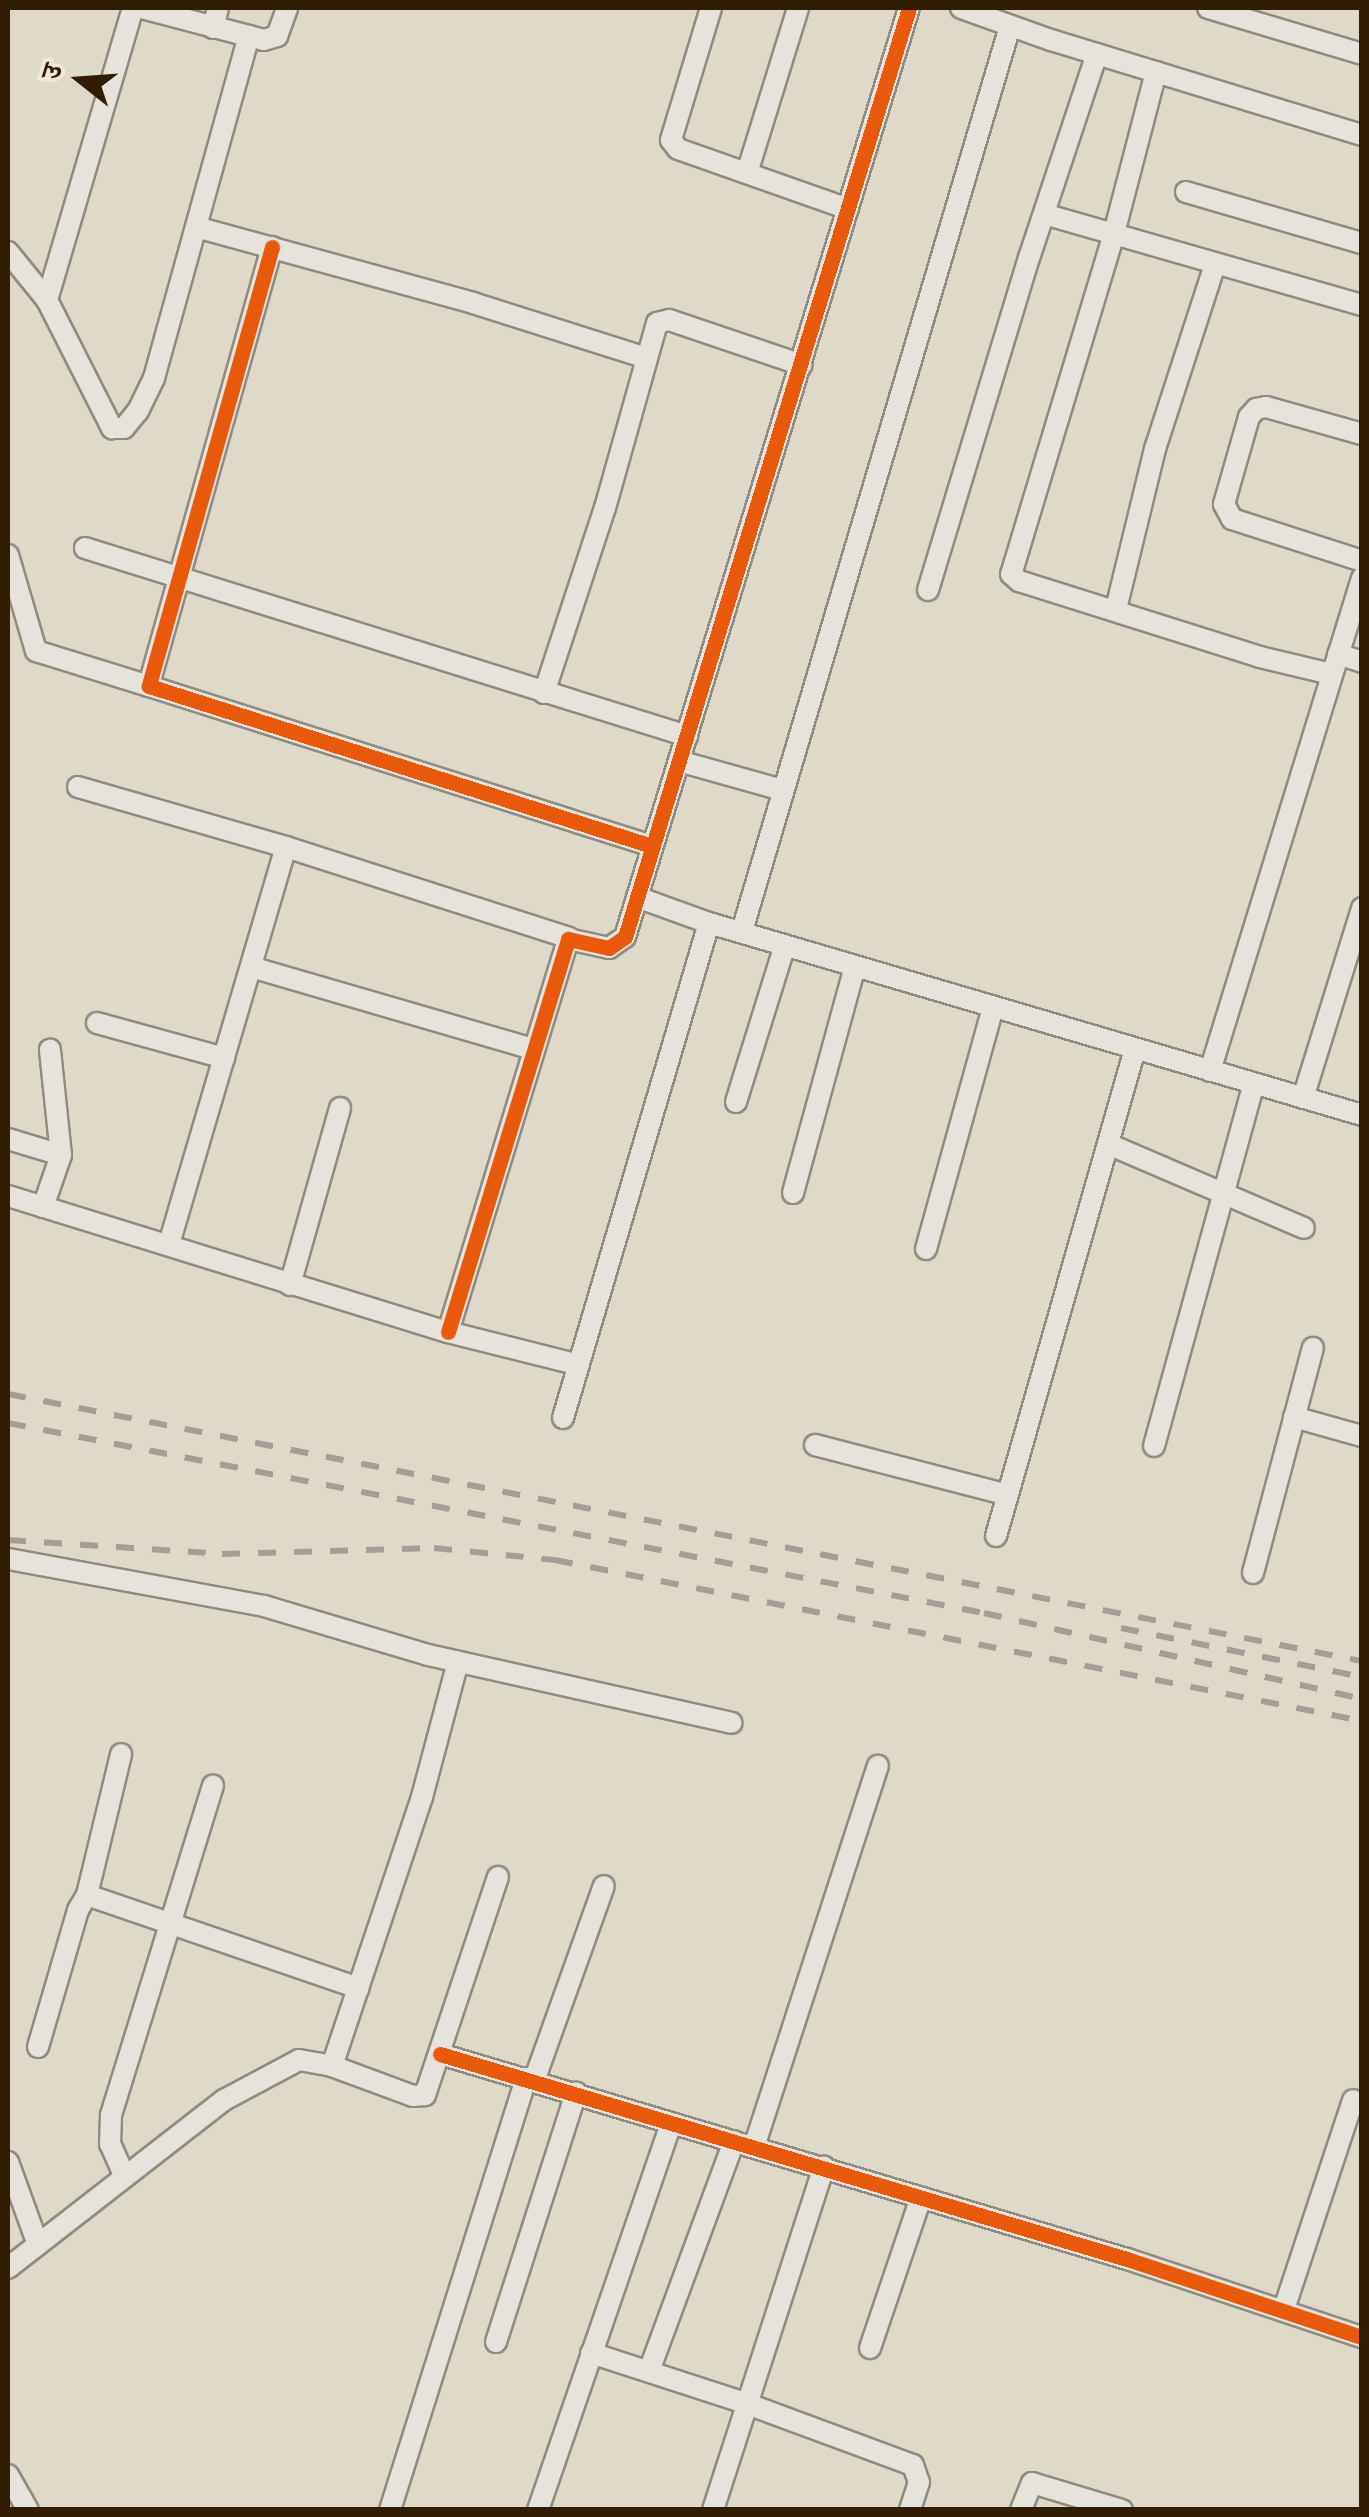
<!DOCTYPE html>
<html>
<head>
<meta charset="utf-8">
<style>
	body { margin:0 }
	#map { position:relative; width:1369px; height:2517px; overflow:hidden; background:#dfd9ca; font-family:"Libre Caslon Text","Noto Serif Devanagari",serif }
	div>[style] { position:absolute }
	.roads { filter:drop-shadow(2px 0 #908a7f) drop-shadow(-2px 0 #908a7f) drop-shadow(0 2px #908a7f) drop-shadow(0 -2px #908a7f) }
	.minor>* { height:20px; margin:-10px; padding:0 10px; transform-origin:10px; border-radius:10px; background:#e6e3dc }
	.rail>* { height:6px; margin-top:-3px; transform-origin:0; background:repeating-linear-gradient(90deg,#a49e96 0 18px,transparent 0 36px) }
	.cycleway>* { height:15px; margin:-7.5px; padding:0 7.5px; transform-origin:7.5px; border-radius:7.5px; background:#e8590c }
	span { translate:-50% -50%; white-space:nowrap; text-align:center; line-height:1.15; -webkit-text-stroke:8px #efe9d7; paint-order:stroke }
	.frame { position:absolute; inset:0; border:10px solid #301d04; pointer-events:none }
	.north { position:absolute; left:30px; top:30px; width:100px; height:100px; -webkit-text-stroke:8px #efe9d7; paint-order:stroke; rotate:287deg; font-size:28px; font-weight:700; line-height:40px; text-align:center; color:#301d04 }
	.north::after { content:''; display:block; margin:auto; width:35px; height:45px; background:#301d04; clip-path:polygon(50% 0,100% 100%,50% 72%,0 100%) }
</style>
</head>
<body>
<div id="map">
	<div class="roads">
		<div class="minor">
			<div style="left:142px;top:8px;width:126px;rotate:14.7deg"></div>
			<div style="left:264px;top:40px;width:14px;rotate:-17deg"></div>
			<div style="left:277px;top:36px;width:30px;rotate:-70deg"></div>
			<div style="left:711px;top:8px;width:138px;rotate:106.9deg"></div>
			<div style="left:671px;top:140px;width:11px;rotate:52deg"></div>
			<div style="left:678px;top:149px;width:180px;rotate:19.4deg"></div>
			<div style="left:961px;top:8px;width:96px;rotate:19.6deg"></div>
			<div style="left:1051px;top:40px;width:325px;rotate:17deg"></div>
			<div style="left:1208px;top:8px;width:161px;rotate:16.6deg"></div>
			<div style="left:213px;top:28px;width:21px;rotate:-76deg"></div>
			<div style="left:1156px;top:72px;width:171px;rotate:104.6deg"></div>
			<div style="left:1113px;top:237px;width:352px;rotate:106.8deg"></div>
			<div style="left:1011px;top:574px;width:11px;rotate:41deg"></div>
			<div style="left:1019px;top:581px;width:253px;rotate:17.5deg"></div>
			<div style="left:1260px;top:657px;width:73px;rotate:13.5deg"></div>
			<div style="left:747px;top:173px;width:173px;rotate:-72.8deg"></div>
			<div style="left:1186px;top:192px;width:183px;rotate:16.2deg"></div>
			<div style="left:1044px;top:214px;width:331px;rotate:16deg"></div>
			<div style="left:196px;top:227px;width:287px;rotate:15.3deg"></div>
			<div style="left:473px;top:303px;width:182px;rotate:17.6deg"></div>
			<div style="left:272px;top:247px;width:456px;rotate:105.7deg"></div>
			<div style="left:149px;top:686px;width:528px;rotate:17.65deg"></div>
			<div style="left:8px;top:252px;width:62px;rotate:50.9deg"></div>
			<div style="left:47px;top:300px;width:144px;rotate:63.1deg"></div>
			<div style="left:112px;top:428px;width:12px"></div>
			<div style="left:124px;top:428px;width:22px;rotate:-51deg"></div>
			<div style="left:138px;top:411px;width:37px;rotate:-64deg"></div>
			<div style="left:154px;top:378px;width:355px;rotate:-74.5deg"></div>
			<div style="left:47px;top:300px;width:304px;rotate:-73.6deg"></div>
			<div style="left:1362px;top:434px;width:100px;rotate:-164.3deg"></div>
			<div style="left:1266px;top:407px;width:10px;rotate:169deg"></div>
			<div style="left:1256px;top:409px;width:11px;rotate:131deg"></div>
			<div style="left:1249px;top:417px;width:91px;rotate:106deg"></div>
			<div style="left:1224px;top:504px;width:17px;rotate:62deg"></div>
			<div style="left:1232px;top:519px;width:137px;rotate:17.9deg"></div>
			<div style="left:85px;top:548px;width:631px;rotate:17.34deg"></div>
			<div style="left:8px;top:555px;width:100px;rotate:73.7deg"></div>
			<div style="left:36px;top:651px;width:118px;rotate:17.2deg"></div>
			<div style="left:928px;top:590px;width:347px;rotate:-73.1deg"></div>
			<div style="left:1029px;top:258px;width:215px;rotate:-71.6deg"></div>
			<div style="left:1116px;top:609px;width:165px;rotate:-76.3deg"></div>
			<div style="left:1155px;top:449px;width:194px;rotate:-72deg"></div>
			<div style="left:1338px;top:654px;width:25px;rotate:18deg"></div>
			<div style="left:544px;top:693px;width:195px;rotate:-71.8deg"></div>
			<div style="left:605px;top:508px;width:192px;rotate:-74.3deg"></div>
			<div style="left:657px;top:323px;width:12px;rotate:-14deg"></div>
			<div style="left:669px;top:320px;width:140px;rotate:18.7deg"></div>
			<div style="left:679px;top:761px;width:107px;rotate:15.7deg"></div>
			<div style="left:78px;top:787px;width:216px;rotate:16.1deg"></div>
			<div style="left:286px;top:847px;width:297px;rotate:17.8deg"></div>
			<div style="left:637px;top:897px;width:77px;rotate:19.9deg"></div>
			<div style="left:742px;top:931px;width:944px;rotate:-73.5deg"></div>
			<div style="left:251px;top:967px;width:294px;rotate:16.2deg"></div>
			<div style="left:97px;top:1023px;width:132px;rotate:15.4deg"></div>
			<div style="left:1210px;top:1071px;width:516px;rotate:-72.86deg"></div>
			<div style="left:1303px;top:1098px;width:199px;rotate:-72.7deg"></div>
			<div style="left:736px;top:1102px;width:164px;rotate:-72.7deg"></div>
			<div style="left:8px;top:1139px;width:55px;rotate:16.8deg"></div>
			<div style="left:1108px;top:1144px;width:213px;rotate:23.2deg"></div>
			<div style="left:793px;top:1193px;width:235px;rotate:-74.7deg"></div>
			<div style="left:8px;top:1196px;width:461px;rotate:17.2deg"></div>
			<div style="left:448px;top:1332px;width:135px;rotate:14.1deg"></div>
			<div style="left:43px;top:1207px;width:55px;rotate:-70.9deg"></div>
			<div style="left:61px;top:1155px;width:106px;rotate:-96deg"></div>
			<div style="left:169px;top:1244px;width:414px;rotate:-73.6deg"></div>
			<div style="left:926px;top:1249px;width:251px;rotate:-74.5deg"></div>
			<div style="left:290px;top:1285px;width:184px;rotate:-74.2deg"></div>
			<div style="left:448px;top:1332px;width:411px;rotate:-73deg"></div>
			<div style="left:568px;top:939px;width:42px;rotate:12.4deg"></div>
			<div style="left:609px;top:948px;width:19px;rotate:-35deg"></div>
			<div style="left:625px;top:937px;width:971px;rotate:-73deg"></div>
			<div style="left:1294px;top:1417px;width:71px;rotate:15.6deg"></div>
			<div style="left:563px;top:1418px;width:516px;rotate:-73.57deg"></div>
			<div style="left:709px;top:923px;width:681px;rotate:16.38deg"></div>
			<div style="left:815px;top:1445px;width:199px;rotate:14.5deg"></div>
			<div style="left:1154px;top:1446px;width:376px;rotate:-74.6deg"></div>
			<div style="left:996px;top:1536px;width:506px;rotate:-74.07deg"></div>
			<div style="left:8px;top:1559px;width:260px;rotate:10.4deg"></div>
			<div style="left:264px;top:1606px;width:171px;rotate:16.6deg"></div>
			<div style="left:428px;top:1655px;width:311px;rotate:12.6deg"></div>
			<div style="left:1253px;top:1573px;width:233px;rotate:-75.1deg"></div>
			<div style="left:87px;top:1895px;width:145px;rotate:-76.4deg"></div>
			<div style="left:38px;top:2047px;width:143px;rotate:-73.7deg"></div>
			<div style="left:78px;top:1910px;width:17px;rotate:-59deg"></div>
			<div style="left:87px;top:1895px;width:287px;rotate:18.9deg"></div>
			<div style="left:440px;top:2054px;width:717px;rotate:16.62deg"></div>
			<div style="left:1127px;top:2259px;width:248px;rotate:18.4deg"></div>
			<div style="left:332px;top:2066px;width:284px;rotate:-71.5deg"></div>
			<div style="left:422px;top:1797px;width:140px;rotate:-75.1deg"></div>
			<div style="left:534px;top:2081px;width:207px;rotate:-70.3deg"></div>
			<div style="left:754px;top:2147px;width:401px;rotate:-72deg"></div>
			<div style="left:8px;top:2162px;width:88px;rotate:70.1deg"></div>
			<div style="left:124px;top:2175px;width:34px;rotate:-114deg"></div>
			<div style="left:110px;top:2144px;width:29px;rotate:-88deg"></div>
			<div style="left:111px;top:2115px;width:345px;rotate:-72.8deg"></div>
			<div style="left:8px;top:2268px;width:274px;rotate:-37.9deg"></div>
			<div style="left:224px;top:2100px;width:85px;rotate:-28.1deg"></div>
			<div style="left:299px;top:2060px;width:34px;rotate:10deg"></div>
			<div style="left:332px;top:2066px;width:86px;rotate:20.3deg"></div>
			<div style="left:413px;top:2096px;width:12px;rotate:-5deg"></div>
			<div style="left:425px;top:2095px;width:230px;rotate:-71.5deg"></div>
			<div style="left:1284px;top:2309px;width:220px;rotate:-71.7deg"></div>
			<div style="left:496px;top:2342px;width:262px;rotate:-72.2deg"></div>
			<div style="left:870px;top:2348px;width:159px;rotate:-71.3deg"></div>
			<div style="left:591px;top:2353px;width:162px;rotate:18deg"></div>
			<div style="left:745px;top:2403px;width:179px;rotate:20.3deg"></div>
			<div style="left:913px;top:2465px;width:18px;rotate:71deg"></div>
			<div style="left:919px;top:2482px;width:29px;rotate:108deg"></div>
			<div style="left:649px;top:2371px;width:245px;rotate:-69.7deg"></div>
			<div style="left:8px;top:2475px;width:40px;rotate:60.3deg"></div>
			<div style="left:390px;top:2510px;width:453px;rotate:-72.5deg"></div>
			<div style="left:538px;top:2510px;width:409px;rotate:-71deg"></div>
			<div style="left:713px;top:2510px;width:361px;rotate:-72.1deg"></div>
			<div style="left:1021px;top:2510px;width:29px;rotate:-68deg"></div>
			<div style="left:1032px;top:2483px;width:94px;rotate:16.7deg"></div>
		</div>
	</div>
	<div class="rail">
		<div style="left:8px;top:1394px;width:1380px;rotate:11.16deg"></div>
		<div style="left:8px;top:1423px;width:994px;rotate:11.02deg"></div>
		<div style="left:984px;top:1613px;width:388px;rotate:12.8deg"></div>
		<div style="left:8px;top:1540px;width:214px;rotate:3.7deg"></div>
		<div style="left:222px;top:1554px;width:212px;rotate:-1.6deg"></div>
		<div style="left:434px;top:1548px;width:122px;rotate:5.7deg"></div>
		<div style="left:555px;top:1560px;width:823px;rotate:11.28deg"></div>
		<div style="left:1121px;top:1628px;width:246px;rotate:11.5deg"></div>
	</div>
	<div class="cycleway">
		<div style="left:272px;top:247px;width:456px;rotate:105.7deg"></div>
		<div style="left:149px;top:686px;width:528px;rotate:17.65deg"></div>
		<div style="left:448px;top:1332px;width:411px;rotate:-73deg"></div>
		<div style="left:568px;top:939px;width:42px;rotate:12.4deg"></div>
		<div style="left:609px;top:948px;width:19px;rotate:-35deg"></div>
		<div style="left:625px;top:937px;width:971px;rotate:-73deg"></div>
		<div style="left:440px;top:2054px;width:717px;rotate:16.62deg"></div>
		<div style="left:1127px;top:2259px;width:248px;rotate:18.4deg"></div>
	</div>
	<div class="frame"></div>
	<div class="north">उ</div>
</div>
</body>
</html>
